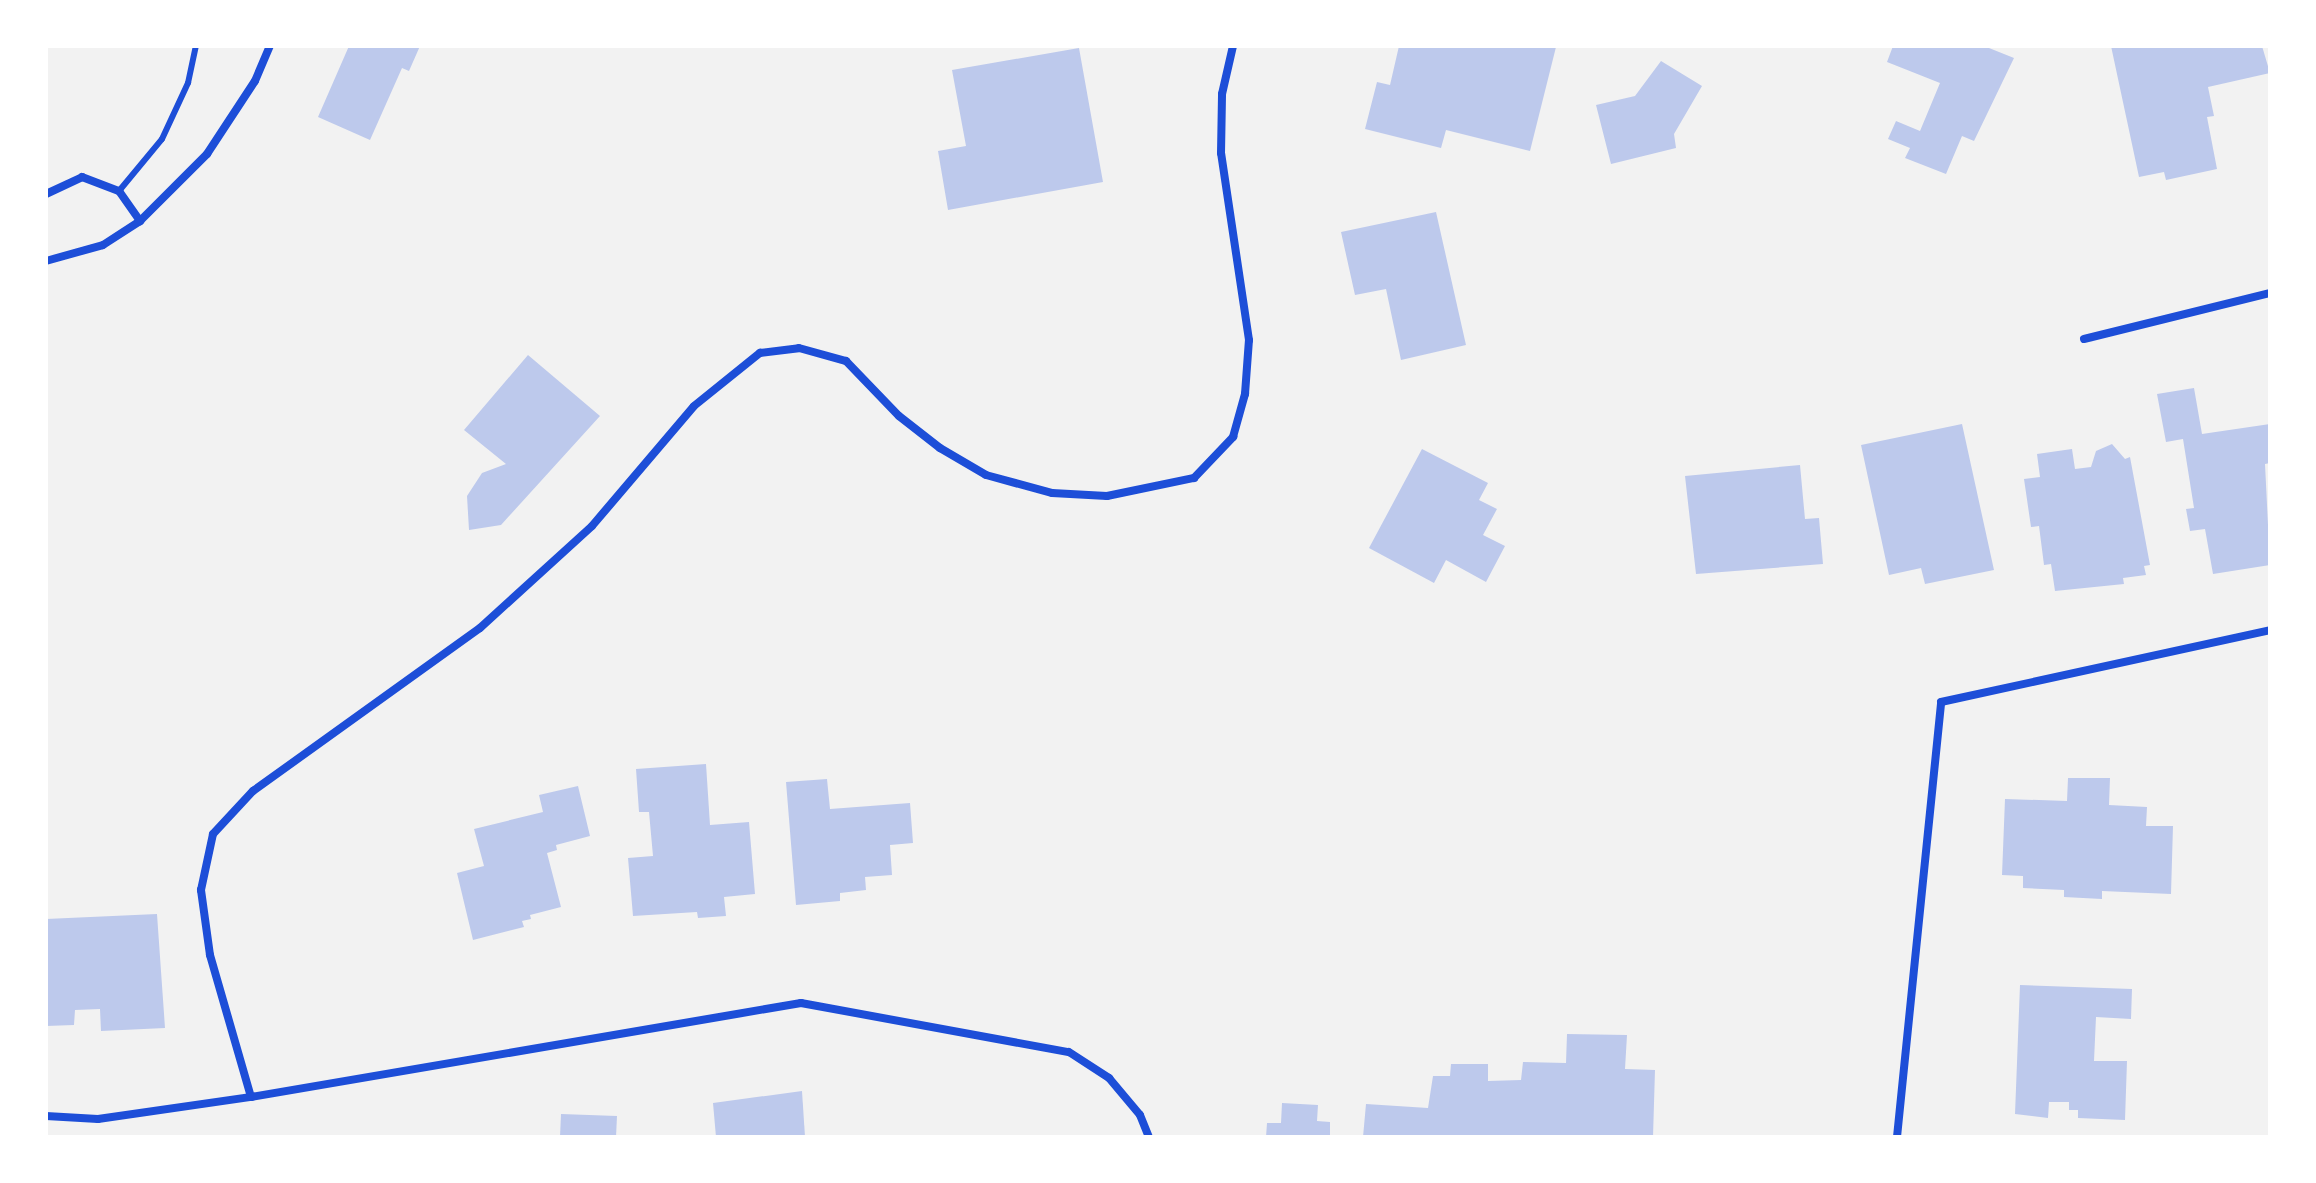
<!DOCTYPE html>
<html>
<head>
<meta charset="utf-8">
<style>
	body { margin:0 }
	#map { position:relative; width:2316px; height:1183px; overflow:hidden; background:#f2f2f2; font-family:"Public Sans",sans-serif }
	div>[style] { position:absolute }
	.building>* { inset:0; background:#bdc9ec }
	.service>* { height:6px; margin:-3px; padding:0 3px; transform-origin:3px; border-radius:3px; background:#1d4ed8 }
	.minor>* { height:8px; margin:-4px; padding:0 4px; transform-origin:4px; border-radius:4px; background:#1d4ed8 }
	span { translate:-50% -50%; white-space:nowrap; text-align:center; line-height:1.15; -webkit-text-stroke:6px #fff; paint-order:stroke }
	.frame { position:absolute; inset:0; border:48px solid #fff; pointer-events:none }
</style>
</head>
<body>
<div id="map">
	<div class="building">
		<div style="clip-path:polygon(349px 46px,420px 46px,409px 71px,402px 68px,370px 140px,318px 117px)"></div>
		<div style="clip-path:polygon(1399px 46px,1556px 47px,1530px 151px,1446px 130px,1441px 148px,1365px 129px,1377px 82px,1390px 85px)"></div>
		<div style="clip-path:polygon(1893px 46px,1984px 46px,2014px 58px,1974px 141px,1962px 136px,1946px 174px,1905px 158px,1910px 148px,1888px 139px,1896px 121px,1920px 131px,1940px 83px,1887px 62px)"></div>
		<div style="clip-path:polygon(2111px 46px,2262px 46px,2270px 73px,2208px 87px,2214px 116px,2207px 117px,2217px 169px,2166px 180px,2164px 172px,2139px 177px)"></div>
		<div style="clip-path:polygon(1079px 48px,1103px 182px,948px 210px,938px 151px,966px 146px,952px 70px)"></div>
		<div style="clip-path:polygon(1661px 61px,1702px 86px,1674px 134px,1676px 148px,1611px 164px,1596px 105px,1635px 96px)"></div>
		<div style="clip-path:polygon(1436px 212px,1466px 345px,1401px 360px,1386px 289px,1355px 295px,1341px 232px)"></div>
		<div style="clip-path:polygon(528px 355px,600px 416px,501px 525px,469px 530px,467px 496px,482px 473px,506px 464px,464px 430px)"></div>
		<div style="clip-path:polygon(2194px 388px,2202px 434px,2270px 424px,2270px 463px,2265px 464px,2270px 565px,2213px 574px,2205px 529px,2190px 531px,2186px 509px,2194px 508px,2183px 439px,2166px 442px,2157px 394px)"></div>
		<div style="clip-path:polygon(1962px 424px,1994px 570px,1925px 584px,1921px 568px,1889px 575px,1861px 445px)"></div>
		<div style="clip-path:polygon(2112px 444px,2125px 459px,2130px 457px,2150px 565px,2144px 566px,2146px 575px,2123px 578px,2124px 584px,2055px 591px,2051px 564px,2044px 565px,2039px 526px,2031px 527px,2024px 479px,2040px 477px,2037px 454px,2072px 449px,2075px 469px,2091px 467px,2096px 451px)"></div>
		<div style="clip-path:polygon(1422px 449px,1488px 483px,1479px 500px,1497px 509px,1483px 535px,1505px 546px,1486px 582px,1446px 560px,1434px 583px,1369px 548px)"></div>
		<div style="clip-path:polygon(1800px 465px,1805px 519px,1819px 518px,1823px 564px,1696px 574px,1685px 476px)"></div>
		<div style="clip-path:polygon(706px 764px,710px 825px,749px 822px,755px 894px,724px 897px,726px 916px,698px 918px,697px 912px,633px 916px,628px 858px,653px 856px,649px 812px,639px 812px,636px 769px)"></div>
		<div style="clip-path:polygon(2068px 778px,2110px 778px,2109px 805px,2147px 807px,2146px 826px,2173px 826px,2171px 894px,2102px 891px,2102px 899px,2064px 897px,2064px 890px,2023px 888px,2023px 876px,2002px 875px,2005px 799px,2067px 801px)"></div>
		<div style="clip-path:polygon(827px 779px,830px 809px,910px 803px,913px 843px,890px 845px,892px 875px,865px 877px,866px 890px,840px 893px,840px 901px,796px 905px,786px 782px)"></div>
		<div style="clip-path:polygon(578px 786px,590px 836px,556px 845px,557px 850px,547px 853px,561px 907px,530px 915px,531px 919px,522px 921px,524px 927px,473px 940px,457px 873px,484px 866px,474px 829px,543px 812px,539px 795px)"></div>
		<div style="clip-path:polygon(157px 914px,165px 1028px,101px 1031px,100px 1009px,75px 1010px,74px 1025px,46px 1026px,46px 919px)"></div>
		<div style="clip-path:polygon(2020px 985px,2132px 989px,2131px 1019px,2096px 1017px,2094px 1061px,2127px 1061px,2125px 1120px,2078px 1118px,2078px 1110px,2069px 1110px,2069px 1102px,2049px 1102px,2048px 1118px,2015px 1114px)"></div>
		<div style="clip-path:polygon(1567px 1034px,1627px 1035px,1625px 1069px,1655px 1070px,1653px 1137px,1363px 1137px,1366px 1104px,1428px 1108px,1433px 1076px,1450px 1076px,1451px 1064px,1488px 1064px,1488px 1081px,1521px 1080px,1523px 1062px,1566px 1063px)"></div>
		<div style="clip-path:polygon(802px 1091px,805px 1137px,716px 1137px,713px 1103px)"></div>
		<div style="clip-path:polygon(1282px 1103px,1318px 1105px,1317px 1121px,1330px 1122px,1330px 1137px,1266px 1137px,1267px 1123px,1281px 1123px)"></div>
		<div style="clip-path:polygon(561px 1114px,617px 1116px,616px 1137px,560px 1137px)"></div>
	</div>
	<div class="service">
		<div style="left:119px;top:191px;width:67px;rotate:-50.4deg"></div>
		<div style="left:162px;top:139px;width:62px;rotate:-65.1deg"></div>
		<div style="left:188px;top:83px;width:38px;rotate:-78deg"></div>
	</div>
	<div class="minor">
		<div style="left:46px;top:194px;width:40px;rotate:-25deg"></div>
		<div style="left:82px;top:177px;width:40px;rotate:21deg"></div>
		<div style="left:119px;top:191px;width:37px;rotate:55deg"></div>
		<div style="left:46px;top:261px;width:59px;rotate:-15.7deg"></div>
		<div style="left:103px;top:245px;width:44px;rotate:-33deg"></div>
		<div style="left:140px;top:221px;width:95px;rotate:-45deg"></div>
		<div style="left:207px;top:154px;width:87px;rotate:-56.7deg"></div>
		<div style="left:255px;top:81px;width:38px;rotate:-67deg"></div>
		<div style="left:2084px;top:339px;width:192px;rotate:-13.9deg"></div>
		<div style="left:251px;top:1097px;width:148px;rotate:-106.1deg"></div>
		<div style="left:210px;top:955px;width:66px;rotate:-97.9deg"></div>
		<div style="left:201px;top:890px;width:57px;rotate:-77.9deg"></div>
		<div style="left:213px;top:834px;width:59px;rotate:-47.1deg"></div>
		<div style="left:253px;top:791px;width:279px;rotate:-35.7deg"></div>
		<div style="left:480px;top:628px;width:151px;rotate:-42.3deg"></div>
		<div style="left:592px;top:526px;width:157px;rotate:-49.6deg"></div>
		<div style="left:694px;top:406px;width:85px;rotate:-38.8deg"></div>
		<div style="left:760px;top:353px;width:39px;rotate:-7deg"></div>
		<div style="left:799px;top:348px;width:49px;rotate:15.5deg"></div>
		<div style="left:846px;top:361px;width:76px;rotate:46.1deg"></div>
		<div style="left:899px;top:416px;width:52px;rotate:38deg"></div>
		<div style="left:940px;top:448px;width:53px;rotate:30.4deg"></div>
		<div style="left:986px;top:475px;width:68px;rotate:15.3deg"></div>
		<div style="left:1052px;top:493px;width:55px;rotate:3.1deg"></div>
		<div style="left:1107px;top:496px;width:89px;rotate:-11.7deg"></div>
		<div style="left:1194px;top:478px;width:57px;rotate:-46.4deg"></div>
		<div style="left:1233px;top:437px;width:45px;rotate:-74.4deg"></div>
		<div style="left:1245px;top:394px;width:54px;rotate:-85.8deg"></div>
		<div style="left:1249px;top:340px;width:189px;rotate:-98.5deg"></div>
		<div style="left:1221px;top:153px;width:59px;rotate:-89deg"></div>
		<div style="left:1222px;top:94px;width:49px;rotate:-77.1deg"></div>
		<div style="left:46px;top:1116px;width:52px;rotate:3.3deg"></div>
		<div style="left:98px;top:1119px;width:155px;rotate:-8.2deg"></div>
		<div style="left:251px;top:1097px;width:558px;rotate:-9.7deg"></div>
		<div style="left:801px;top:1003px;width:272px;rotate:10.4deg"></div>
		<div style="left:1069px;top:1052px;width:48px;rotate:33deg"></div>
		<div style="left:1109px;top:1078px;width:48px;rotate:50deg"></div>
		<div style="left:1140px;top:1115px;width:24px;rotate:68deg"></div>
		<div style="left:1897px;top:1137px;width:437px;rotate:-84.2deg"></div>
		<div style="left:1941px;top:702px;width:337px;rotate:-12.3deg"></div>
	</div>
	<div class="frame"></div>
</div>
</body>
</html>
